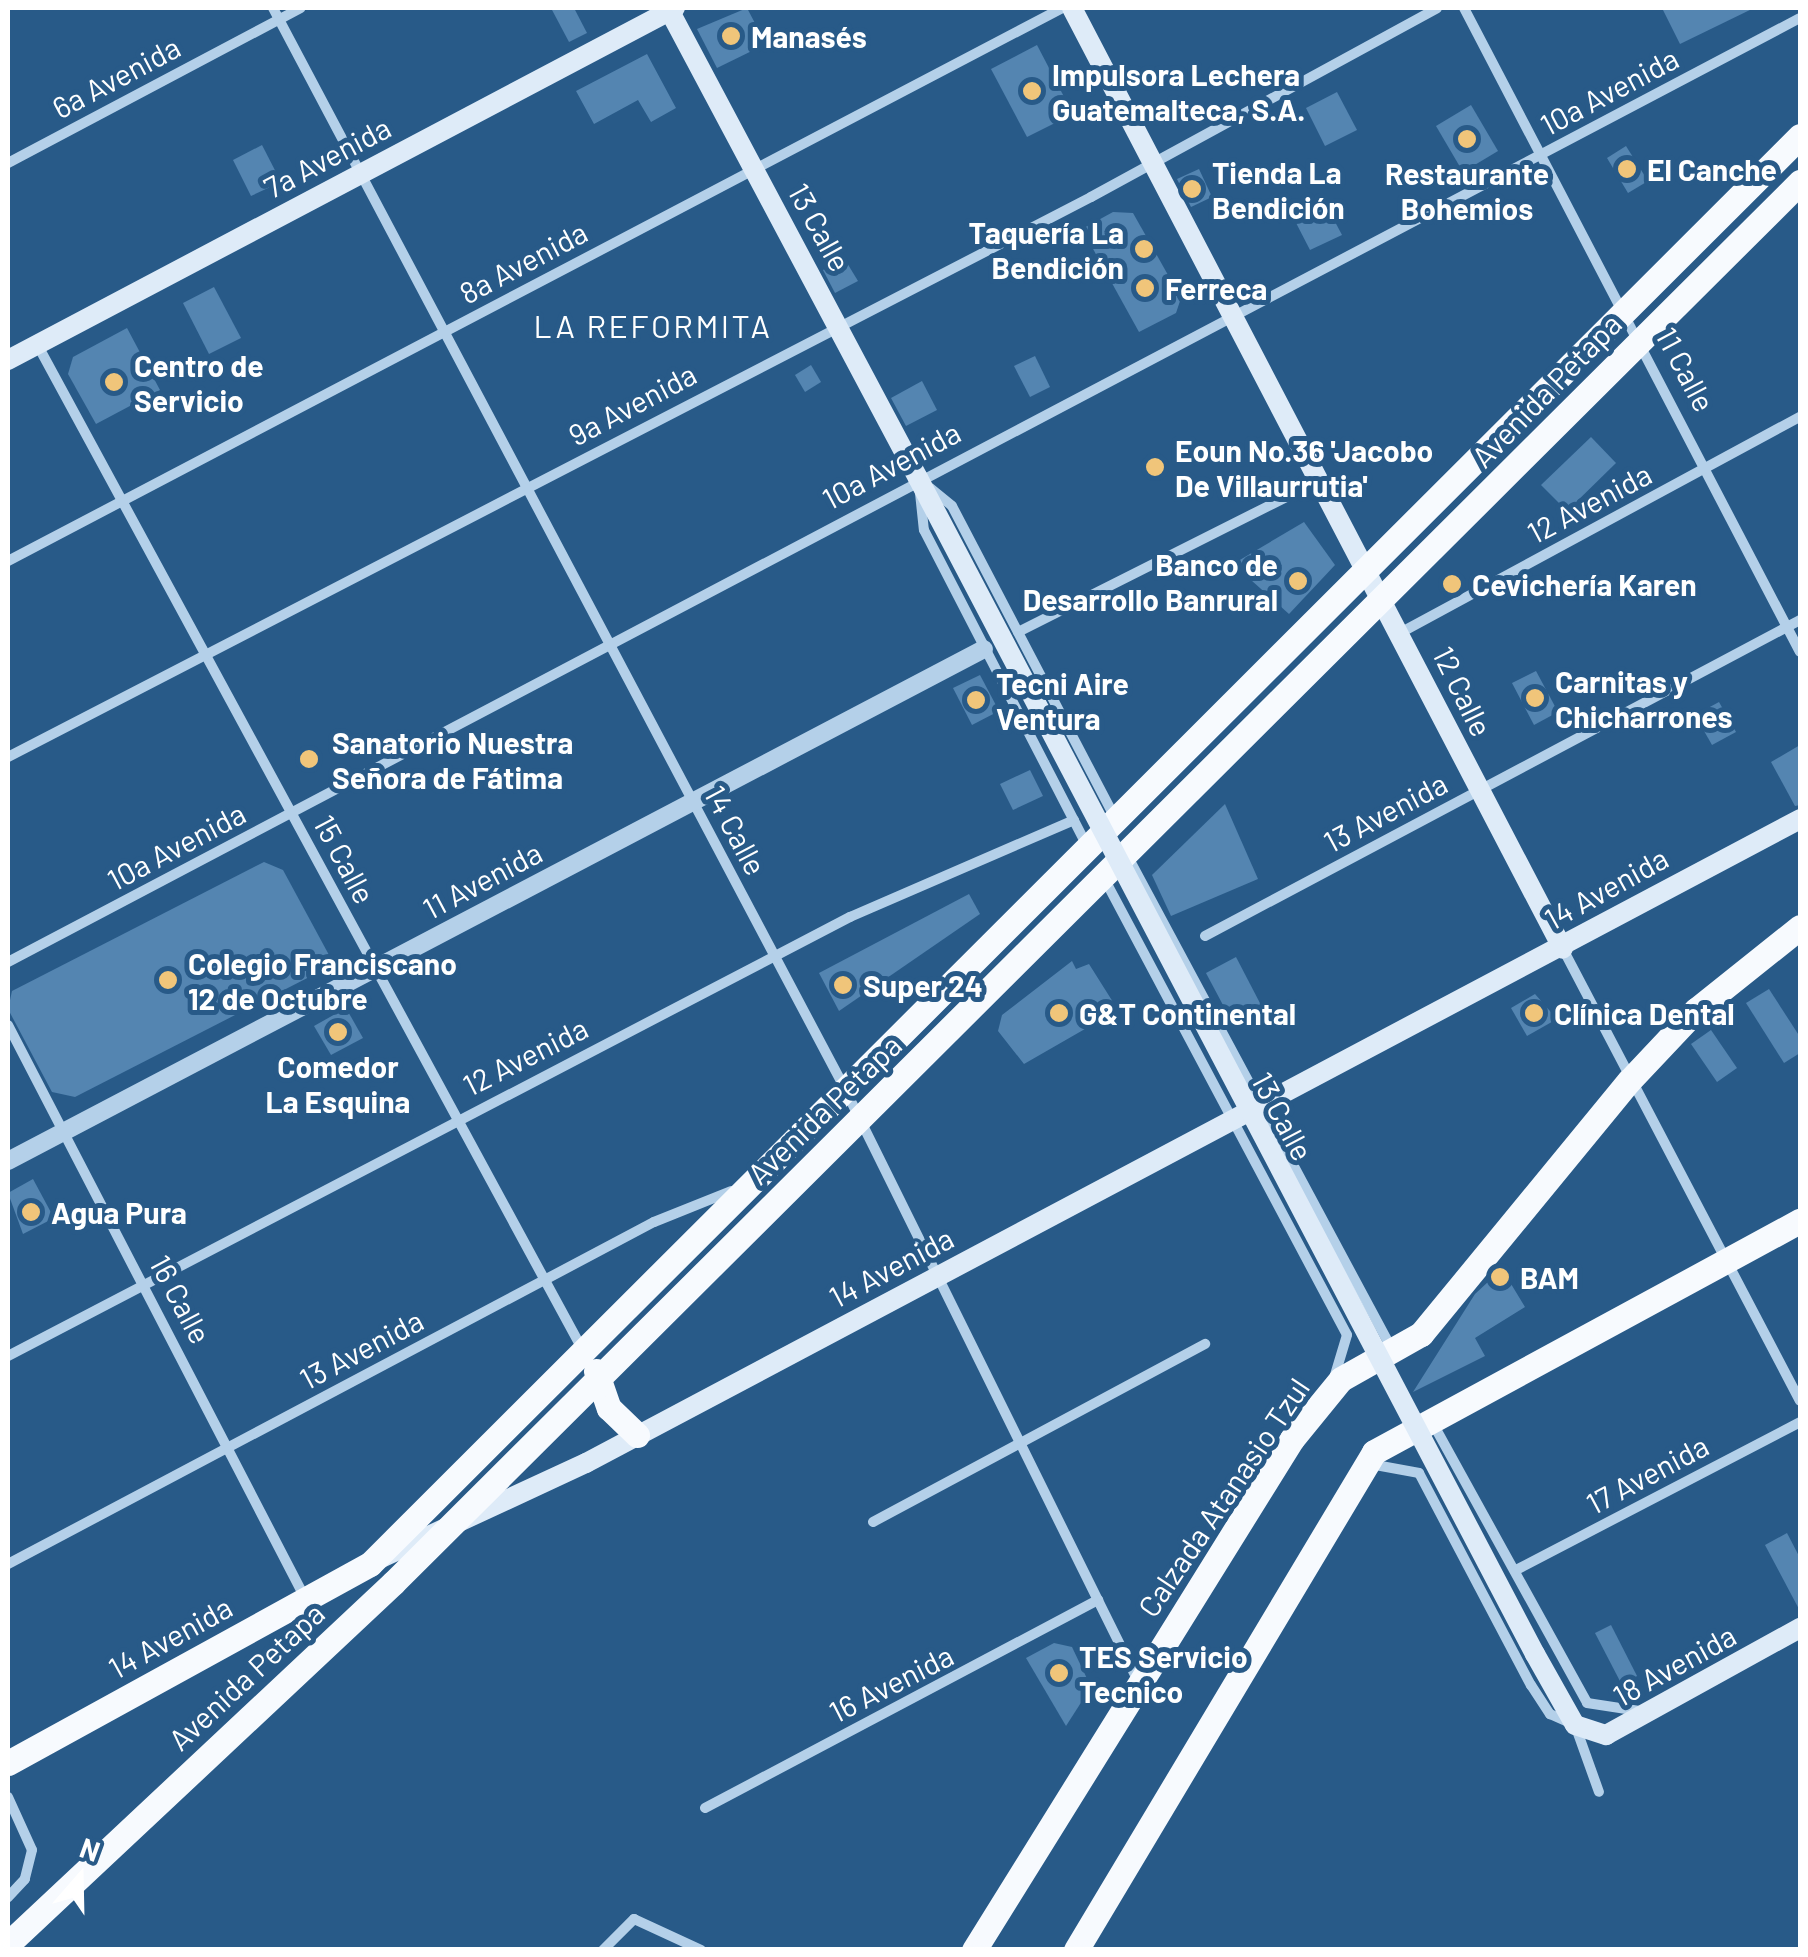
<!DOCTYPE html>
<html>
<head>
<meta charset="utf-8">
<style>
	body { margin:0 }
	#map { position:relative; width:1808px; height:1957px; overflow:hidden; background:#285a88; font-family:Barlow,sans-serif }
	div>[style] { position:absolute }
	.building>* { inset:0; background:#5485b1 }
	.minor>* { height:10px; margin:-5px; padding:0 5px; transform-origin:5px; border-radius:5px; background:#b4d0e9 }
	.tertiary>* { height:18px; margin:-9px; padding:0 9px; transform-origin:9px; border-radius:9px; background:#b4d0e9 }
	.secondary>* { height:20px; margin:-10px; padding:0 10px; transform-origin:10px; border-radius:10px; background:#deebf8 }
	.primary>* { height:25px; margin:-12.5px; padding:0 12.5px; transform-origin:12.5px; border-radius:12.5px; background:#f7fafe }
	.secondary-bridge>* { height:20px; margin:-10px; padding:0 10px; transform-origin:10px; border-radius:10px; background:#deebf8 }
	.dots>* { width:28px; height:28px; translate:-50% -50%; box-sizing:border-box; border:5px solid #285a88; border-radius:50% }
	span { translate:-50% -50%; white-space:nowrap; text-align:center; line-height:1.15; -webkit-text-stroke:10px #285a88; paint-order:stroke }
	.poi-label { font-size:30px; color:#fff; font-weight:700 }
	.left { translate:0 -50%; text-align:left }
	.right { translate:-100% -50%; text-align:right }
	.street-label { font-size:30px; color:#fff }
	.neighbourhood-label { font-size:32px; color:#fff; letter-spacing:2.5px }
	.frame { position:absolute; inset:0; border:10px solid #fff; pointer-events:none }
	.north { position:absolute; left:30px; top:1827px; width:100px; height:100px; -webkit-text-stroke:8px #285a88; paint-order:stroke; rotate:20deg; font-size:28px; font-weight:700; line-height:40px; text-align:center; color:#fff }
	.north::after { content:''; display:block; margin:auto; width:35px; height:45px; background:#fff; clip-path:polygon(50% 0,100% 100%,50% 72%,0 100%) }
</style>
</head>
<body>
<div id="map">
	<div class="building">
		<div style="clip-path:polygon(551px 8px,574px 8px,587px 33px,569px 42px)"></div>
		<div style="clip-path:polygon(747px 8px,766px 44px,717px 68px,697px 29px)"></div>
		<div style="clip-path:polygon(1662px 8px,1754px 8px,1680px 44px)"></div>
		<div style="clip-path:polygon(1037px 45px,1073px 114px,1027px 137px,991px 69px)"></div>
		<div style="clip-path:polygon(647px 54px,676px 108px,651px 122px,638px 100px,594px 124px,576px 91px)"></div>
		<div style="clip-path:polygon(1337px 92px,1357px 130px,1325px 146px,1306px 108px)"></div>
		<div style="clip-path:polygon(1471px 105px,1498px 151px,1463px 172px,1436px 126px)"></div>
		<div style="clip-path:polygon(262px 145px,281px 182px,251px 196px,233px 160px)"></div>
		<div style="clip-path:polygon(1626px 146px,1648px 181px,1628px 193px,1607px 158px)"></div>
		<div style="clip-path:polygon(1199px 169px,1212px 197px,1191px 207px,1177px 179px)"></div>
		<div style="clip-path:polygon(1324px 201px,1342px 235px,1310px 250px,1293px 217px)"></div>
		<div style="clip-path:polygon(1113px 212px,1133px 213px,1181px 298px,1176px 313px,1139px 332px,1082px 229px)"></div>
		<div style="clip-path:polygon(844px 258px,858px 281px,835px 293px,823px 270px)"></div>
		<div style="clip-path:polygon(214px 287px,241px 338px,209px 354px,183px 303px)"></div>
		<div style="clip-path:polygon(127px 328px,160px 390px,96px 424px,68px 374px,73px 357px)"></div>
		<div style="clip-path:polygon(1035px 356px,1050px 387px,1030px 397px,1014px 366px)"></div>
		<div style="clip-path:polygon(811px 365px,821px 382px,805px 392px,795px 375px)"></div>
		<div style="clip-path:polygon(922px 381px,937px 410px,906px 426px,891px 398px)"></div>
		<div style="clip-path:polygon(1591px 437px,1616px 463px,1567px 511px,1541px 485px)"></div>
		<div style="clip-path:polygon(1304px 522px,1335px 565px,1289px 614px,1233px 564px)"></div>
		<div style="clip-path:polygon(1536px 671px,1558px 712px,1534px 725px,1512px 683px)"></div>
		<div style="clip-path:polygon(980px 675px,999px 711px,972px 725px,953px 688px)"></div>
		<div style="clip-path:polygon(1719px 702px,1736px 732px,1712px 745px,1695px 715px)"></div>
		<div style="clip-path:polygon(1800px 745px,1800px 805px,1795px 806px,1771px 762px)"></div>
		<div style="clip-path:polygon(1030px 770px,1043px 796px,1013px 810px,1000px 784px)"></div>
		<div style="clip-path:polygon(1225px 804px,1258px 879px,1171px 916px,1152px 875px)"></div>
		<div style="clip-path:polygon(264px 862px,283px 870px,329px 955px,323px 970px,75px 1097px,52px 1092px,8px 1009px,12px 991px)"></div>
		<div style="clip-path:polygon(969px 894px,980px 914px,839px 1011px,819px 973px)"></div>
		<div style="clip-path:polygon(1236px 957px,1262px 1007px,1232px 1022px,1206px 973px)"></div>
		<div style="clip-path:polygon(1072px 961px,1076px 969px,1089px 964px,1118px 1010px,1024px 1064px,998px 1031px,1002px 1015px)"></div>
		<div style="clip-path:polygon(1769px 989px,1800px 1037px,1800px 1053px,1784px 1063px,1746px 1003px)"></div>
		<div style="clip-path:polygon(1535px 994px,1557px 1019px,1527px 1036px,1511px 1008px)"></div>
		<div style="clip-path:polygon(346px 1008px,363px 1038px,331px 1055px,314px 1026px)"></div>
		<div style="clip-path:polygon(1711px 1030px,1737px 1068px,1717px 1082px,1691px 1044px)"></div>
		<div style="clip-path:polygon(33px 1179px,54px 1218px,23px 1234px,8px 1193px)"></div>
		<div style="clip-path:polygon(1502px 1269px,1525px 1307px,1475px 1338px,1485px 1356px,1413px 1392px,1475px 1294px)"></div>
		<div style="clip-path:polygon(1787px 1533px,1800px 1558px,1800px 1611px,1765px 1545px)"></div>
		<div style="clip-path:polygon(1611px 1625px,1637px 1676px,1622px 1685px,1595px 1633px)"></div>
		<div style="clip-path:polygon(1054px 1643px,1072px 1647px,1091px 1687px,1066px 1726px,1026px 1658px)"></div>
	</div>
	<div class="minor">
		<div style="left:273px;top:8px;width:1219px;rotate:62.11deg"></div>
		<div style="left:843px;top:1085px;width:665px;rotate:63.67deg"></div>
		<div style="left:1464px;top:8px;width:726px;rotate:62.45deg"></div>
		<div style="left:8px;top:163px;width:331px;rotate:-27.9deg"></div>
		<div style="left:37px;top:344px;width:1139px;rotate:61.52deg"></div>
		<div style="left:930px;top:488px;width:28px;rotate:39deg"></div>
		<div style="left:952px;top:506px;width:350px;rotate:62.4deg"></div>
		<div style="left:920px;top:493px;width:37px;rotate:84deg"></div>
		<div style="left:924px;top:530px;width:356px;rotate:62.7deg"></div>
		<div style="left:8px;top:561px;width:1190px;rotate:-27.68deg"></div>
		<div style="left:1018px;top:632px;width:336px;rotate:-26.7deg"></div>
		<div style="left:1400px;top:633px;width:455px;rotate:-28.4deg"></div>
		<div style="left:8px;top:757px;width:1219px;rotate:-27.34deg"></div>
		<div style="left:1091px;top:197px;width:394px;rotate:-28.6deg"></div>
		<div style="left:1127px;top:855px;width:563px;rotate:61.8deg"></div>
		<div style="left:1105px;top:880px;width:515px;rotate:61.99deg"></div>
		<div style="left:1347px;top:1335px;width:42px;rotate:106.7deg"></div>
		<div style="left:1205px;top:936px;width:674px;rotate:-27.97deg"></div>
		<div style="left:1563px;top:949px;width:510px;rotate:62.33deg"></div>
		<div style="left:8px;top:962px;width:2025px;rotate:-27.78deg"></div>
		<div style="left:8px;top:1025px;width:645px;rotate:62.6deg"></div>
		<div style="left:8px;top:1356px;width:950px;rotate:-27.54deg"></div>
		<div style="left:850px;top:917px;width:244px;rotate:-23.4deg"></div>
		<div style="left:1431px;top:1420px;width:323px;rotate:61.1deg"></div>
		<div style="left:1587px;top:1703px;width:53px;rotate:8.7deg"></div>
		<div style="left:1370px;top:1464px;width:50px;rotate:10.4deg"></div>
		<div style="left:1419px;top:1473px;width:240px;rotate:62.2deg"></div>
		<div style="left:1531px;top:1685px;width:35px;rotate:57deg"></div>
		<div style="left:1550px;top:1714px;width:27px;rotate:24deg"></div>
		<div style="left:1575px;top:1725px;width:71px;rotate:70.3deg"></div>
		<div style="left:873px;top:1522px;width:377px;rotate:-28.2deg"></div>
		<div style="left:8px;top:1564px;width:731px;rotate:-27.9deg"></div>
		<div style="left:654px;top:1222px;width:83px;rotate:-21.9deg"></div>
		<div style="left:1516px;top:1570px;width:320px;rotate:-27.5deg"></div>
		<div style="left:8px;top:1797px;width:58px;rotate:65.6deg"></div>
		<div style="left:32px;top:1850px;width:30px;rotate:104deg"></div>
		<div style="left:25px;top:1879px;width:25px;rotate:133deg"></div>
		<div style="left:705px;top:1808px;width:445px;rotate:-27.9deg"></div>
		<div style="left:603px;top:1950px;width:44px;rotate:-45deg"></div>
		<div style="left:634px;top:1919px;width:74px;rotate:24.8deg"></div>
	</div>
	<div class="tertiary">
		<div style="left:8px;top:1161px;width:1102px;rotate:-27.68deg"></div>
	</div>
	<div class="secondary">
		<div style="left:668px;top:8px;width:532px;rotate:61.99deg"></div>
		<div style="left:1072px;top:8px;width:1061px;rotate:62.45deg"></div>
		<div style="left:8px;top:360px;width:754px;rotate:-27.82deg"></div>
		<div style="left:379px;top:1559px;width:228px;rotate:-24.9deg"></div>
		<div style="left:586px;top:1463px;width:1374px;rotate:-27.94deg"></div>
		<div style="left:1535px;top:1654px;width:81px;rotate:60.6deg"></div>
		<div style="left:1575px;top:1725px;width:33px;rotate:18deg"></div>
		<div style="left:1606px;top:1735px;width:222px;rotate:-28.9deg"></div>
	</div>
	<div class="primary">
		<div style="left:596px;top:1371px;width:39px;rotate:71deg"></div>
		<div style="left:609px;top:1408px;width:39px;rotate:44deg"></div>
		<div style="left:8px;top:1763px;width:413px;rotate:-28.8deg"></div>
		<div style="left:370px;top:1564px;width:2021px;rotate:-44.96deg"></div>
		<div style="left:8px;top:1944px;width:528px;rotate:-43.16deg"></div>
		<div style="left:393px;top:1583px;width:1986px;rotate:-44.88deg"></div>
		<div style="left:974px;top:1950px;width:602px;rotate:-58.11deg"></div>
		<div style="left:1292px;top:1439px;width:77px;rotate:-50.8deg"></div>
		<div style="left:1341px;top:1379px;width:92px;rotate:-29.4deg"></div>
		<div style="left:1421px;top:1334px;width:328px;rotate:-50.6deg"></div>
		<div style="left:1629px;top:1081px;width:98px;rotate:-46.7deg"></div>
		<div style="left:1696px;top:1010px;width:133px;rotate:-38.6deg"></div>
		<div style="left:1076px;top:1950px;width:580px;rotate:-59.1deg"></div>
		<div style="left:1374px;top:1452px;width:485px;rotate:-28.5deg"></div>
	</div>
	<div class="secondary-bridge">
		<div style="left:918px;top:478px;width:1328px;rotate:62.32deg"></div>
	</div>
	<div class="dots">
		<div style="left:731px;top:36px;background:#f0c57a"></div>
		<div style="left:1032px;top:91px;background:#f0c57a"></div>
		<div style="left:1467px;top:139px;background:#f0c57a"></div>
		<div style="left:1627px;top:169px;background:#f0c57a"></div>
		<div style="left:1192px;top:189px;background:#f0c57a"></div>
		<div style="left:1144px;top:249px;background:#f0c57a"></div>
		<div style="left:1145px;top:288px;background:#f0c57a"></div>
		<div style="left:114px;top:382px;background:#f0c57a"></div>
		<div style="left:1155px;top:467px;background:#f0c57a"></div>
		<div style="left:1298px;top:581px;background:#f0c57a"></div>
		<div style="left:1452px;top:584px;background:#f0c57a"></div>
		<div style="left:1535px;top:698px;background:#f0c57a"></div>
		<div style="left:976px;top:700px;background:#f0c57a"></div>
		<div style="left:309px;top:759px;background:#f0c57a"></div>
		<div style="left:168px;top:980px;background:#f0c57a"></div>
		<div style="left:843px;top:985px;background:#f0c57a"></div>
		<div style="left:1059px;top:1013px;background:#f0c57a"></div>
		<div style="left:1534px;top:1013px;background:#f0c57a"></div>
		<div style="left:338px;top:1032px;background:#f0c57a"></div>
		<div style="left:31px;top:1212px;background:#f0c57a"></div>
		<div style="left:1500px;top:1277px;background:#f0c57a"></div>
		<div style="left:1059px;top:1673px;background:#f0c57a"></div>
	</div>
	<div class="poi-label">
		<span class="left" style="left:751px;top:36px">Manasés</span>
		<span class="left" style="left:1052px;top:91px">Impulsora Lechera<br>Guatemalteca, S.A.</span>
		<span class="left" style="left:1647px;top:169px">El Canche</span>
		<span class="left" style="left:1212px;top:189px">Tienda La<br>Bendición</span>
		<span style="left:1467px;top:190px">Restaurante<br>Bohemios</span>
		<span class="right" style="left:1124px;top:249px">Taquería La<br>Bendición</span>
		<span class="left" style="left:1165px;top:288px">Ferreca</span>
		<span class="left" style="left:134px;top:382px">Centro de<br>Servicio</span>
		<span class="left" style="left:1175px;top:467px">Eoun No.36 'Jacobo<br>De Villaurrutia'</span>
		<span class="right" style="left:1278px;top:581px">Banco de<br>Desarrollo Banrural</span>
		<span class="left" style="left:1472px;top:584px">Cevichería Karen</span>
		<span class="left" style="left:1555px;top:698px">Carnitas y<br>Chicharrones</span>
		<span class="left" style="left:996px;top:700px">Tecni Aire<br>Ventura</span>
		<span class="left" style="left:332px;top:759px">Sanatorio Nuestra<br>Señora de Fátima</span>
		<span class="left" style="left:188px;top:980px">Colegio Franciscano<br>12 de Octubre</span>
		<span class="left" style="left:863px;top:985px">Super 24</span>
		<span class="left" style="left:1079px;top:1013px">G&amp;T Continental</span>
		<span class="left" style="left:1554px;top:1013px">Clínica Dental</span>
		<span style="left:338px;top:1083px">Comedor<br>La Esquina</span>
		<span class="left" style="left:51px;top:1212px">Agua Pura</span>
		<span class="left" style="left:1520px;top:1277px">BAM</span>
		<span class="left" style="left:1079px;top:1673px">TES Servicio<br>Tecnico</span>
	</div>
	<div class="street-label">
		<span style="left:116px;top:77px;rotate:-28deg">6a Avenida</span>
		<span style="left:1609px;top:91px;rotate:-28deg">10a Avenida</span>
		<span style="left:327px;top:157px;rotate:-28deg">7a Avenida</span>
		<span style="left:820px;top:227px;rotate:61deg">13 Calle</span>
		<span style="left:523px;top:262px;rotate:-28deg">8a Avenida</span>
		<span style="left:1686px;top:369px;rotate:62deg">11 Calle</span>
		<span style="left:1546px;top:390px;rotate:-46deg">Avenida Petapa</span>
		<span style="left:632px;top:404px;rotate:-28deg">9a Avenida</span>
		<span style="left:891px;top:465px;rotate:-28deg">10a Avenida</span>
		<span style="left:1589px;top:503px;rotate:-28deg">12 Avenida</span>
		<span style="left:1463px;top:691px;rotate:64deg">12 Calle</span>
		<span style="left:1385px;top:812px;rotate:-28deg">13 Avenida</span>
		<span style="left:736px;top:830px;rotate:62deg">14 Calle</span>
		<span style="left:176px;top:846px;rotate:-28deg">10a Avenida</span>
		<span style="left:345px;top:859px;rotate:62deg">15 Calle</span>
		<span style="left:482px;top:880px;rotate:-28deg">11 Avenida</span>
		<span style="left:1606px;top:888px;rotate:-29deg">14 Avenida</span>
		<span style="left:525px;top:1056px;rotate:-27deg">12 Avenida</span>
		<span style="left:824px;top:1109px;rotate:-44deg">Avenida Petapa</span>
		<span style="left:1283px;top:1116px;rotate:62deg">13 Calle</span>
		<span style="left:891px;top:1267px;rotate:-28deg">14 Avenida</span>
		<span style="left:181px;top:1299px;rotate:62deg">16 Calle</span>
		<span style="left:361px;top:1349px;rotate:-28deg">13 Avenida</span>
		<span style="left:1647px;top:1474px;rotate:-28deg">17 Avenida</span>
		<span style="left:1223px;top:1497px;rotate:-56deg">Calzada Atanasio Tzul</span>
		<span style="left:170px;top:1637px;rotate:-29deg">14 Avenida</span>
		<span style="left:1674px;top:1665px;rotate:-29deg">18 Avenida</span>
		<span style="left:246px;top:1676px;rotate:-43deg">Avenida Petapa</span>
		<span style="left:891px;top:1683px;rotate:-27deg">16 Avenida</span>
	</div>
	<div class="neighbourhood-label">
		<span style="left:653px;top:325px">LA REFORMITA</span>
	</div>
	<div class="frame"></div>
	<div class="north">N</div>
</div>
</body>
</html>
